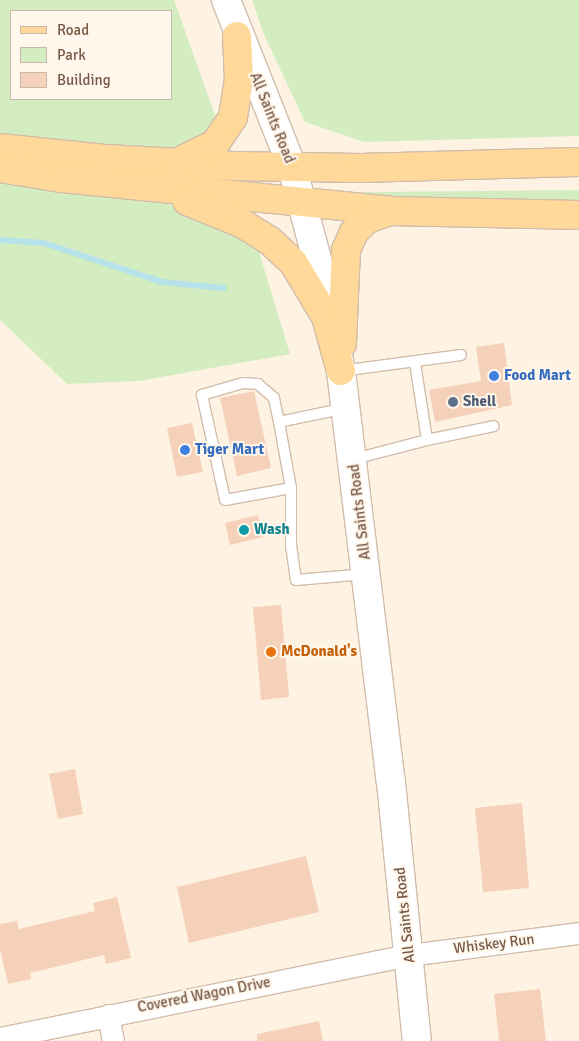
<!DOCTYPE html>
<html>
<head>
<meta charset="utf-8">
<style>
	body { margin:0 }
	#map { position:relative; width:579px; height:1041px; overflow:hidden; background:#fef3e3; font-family:Signika,sans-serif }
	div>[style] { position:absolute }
	.green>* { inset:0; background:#d3edc1 }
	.stream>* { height:6px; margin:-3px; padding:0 3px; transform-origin:3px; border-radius:3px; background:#b6e2e9 }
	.building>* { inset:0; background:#f5d1b9 }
	.roads { filter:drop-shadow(1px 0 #d2bcab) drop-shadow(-1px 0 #d2bcab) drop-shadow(0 1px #d2bcab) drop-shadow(0 -1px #d2bcab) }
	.lane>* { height:10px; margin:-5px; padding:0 5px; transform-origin:5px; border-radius:5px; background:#fff }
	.street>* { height:21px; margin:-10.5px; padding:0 10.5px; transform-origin:10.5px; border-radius:10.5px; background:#fff }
	.secondary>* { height:28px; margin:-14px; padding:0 14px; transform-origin:14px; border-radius:14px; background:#fff }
	.primary>* { height:28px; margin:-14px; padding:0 14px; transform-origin:14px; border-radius:14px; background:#ffd999 }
	.dots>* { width:14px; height:14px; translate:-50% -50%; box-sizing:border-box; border:2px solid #fff7eb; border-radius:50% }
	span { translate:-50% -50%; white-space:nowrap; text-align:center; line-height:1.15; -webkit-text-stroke:4px #fff7eb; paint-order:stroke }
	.street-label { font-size:15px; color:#785847 }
	.shop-label { font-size:15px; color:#366cbe; font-weight:700 }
	.left { translate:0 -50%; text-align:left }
	.service-label { font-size:15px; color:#4e5e75; font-weight:700 }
	.culture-label { font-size:15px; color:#0d838f; font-weight:700 }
	.food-label { font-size:15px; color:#c56008; font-weight:700 }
	.legend { position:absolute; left:10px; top:10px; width:162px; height:90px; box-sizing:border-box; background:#fff7eb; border:1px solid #c9b7a9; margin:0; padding:6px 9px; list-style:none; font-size:15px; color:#785847 }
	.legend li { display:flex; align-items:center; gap:10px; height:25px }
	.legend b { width:25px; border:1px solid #c9b7a9 }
</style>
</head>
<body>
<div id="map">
	<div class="green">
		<div style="clip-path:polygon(evenodd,0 0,174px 0,233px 166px,290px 354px,140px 381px,67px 384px,0 320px,0 0,11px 11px,171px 11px,171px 99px,11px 99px,11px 11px)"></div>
		<div style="clip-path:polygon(252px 0,579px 0,579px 136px,364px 142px,305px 122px,265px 37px)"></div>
		<div style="clip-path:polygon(579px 190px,579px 200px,502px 202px,365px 197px,364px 192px)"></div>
	</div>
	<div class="stream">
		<div style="left:0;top:240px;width:44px;rotate:3.9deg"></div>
		<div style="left:44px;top:243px;width:124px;rotate:18.3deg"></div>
		<div style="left:162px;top:282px;width:62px;rotate:5.5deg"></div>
	</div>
	<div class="building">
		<div style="clip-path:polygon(504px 343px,512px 405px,435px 422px,429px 390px,481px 381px,476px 347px)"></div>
		<div style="clip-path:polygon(254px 391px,271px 468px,237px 476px,220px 398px)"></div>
		<div style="clip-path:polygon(192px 423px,203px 472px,177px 477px,167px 428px)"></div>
		<div style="clip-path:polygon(258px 515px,263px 537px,230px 545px,225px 523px)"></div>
		<div style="clip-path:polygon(281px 605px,289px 697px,261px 700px,253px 607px)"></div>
		<div style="clip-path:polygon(75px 769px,83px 814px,58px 819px,49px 774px)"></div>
		<div style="clip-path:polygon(522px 803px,529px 888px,483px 892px,475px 808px)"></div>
		<div style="clip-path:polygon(306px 856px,319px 912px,189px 943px,177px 887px)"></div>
		<div style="clip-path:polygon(117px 897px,131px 958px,106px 964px,104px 955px,30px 973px,31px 979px,8px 984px,0 950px,0 924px,17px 921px,19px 929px,95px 911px,93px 903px)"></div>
		<div style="clip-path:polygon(540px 989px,546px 1041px,499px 1041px,494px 994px)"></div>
		<div style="clip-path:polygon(319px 1021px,323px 1041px,257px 1041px,257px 1034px)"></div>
	</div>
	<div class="roads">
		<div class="lane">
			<div style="left:415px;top:363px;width:78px;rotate:81.1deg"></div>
			<div style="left:427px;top:440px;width:68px;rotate:-11.8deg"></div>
			<div style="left:341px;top:371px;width:121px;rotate:-7.6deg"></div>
			<div style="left:346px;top:408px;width:68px;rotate:168.2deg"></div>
			<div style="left:279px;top:422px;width:67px;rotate:79.7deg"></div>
			<div style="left:291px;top:488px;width:57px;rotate:90deg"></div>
			<div style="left:291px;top:545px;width:35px;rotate:82deg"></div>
			<div style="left:296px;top:580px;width:70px;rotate:-4.9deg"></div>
			<div style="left:279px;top:422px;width:25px;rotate:-102deg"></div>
			<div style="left:274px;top:398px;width:21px;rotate:-139deg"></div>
			<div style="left:258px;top:384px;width:15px;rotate:-176deg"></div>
			<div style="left:243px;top:383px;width:43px;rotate:163.7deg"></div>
			<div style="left:202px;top:395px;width:107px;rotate:77.6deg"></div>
			<div style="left:225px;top:500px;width:67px;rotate:-10.3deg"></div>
			<div style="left:354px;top:459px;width:75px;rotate:-14.6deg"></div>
		</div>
		<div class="street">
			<div style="left:108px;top:1015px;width:26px;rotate:79deg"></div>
			<div style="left:0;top:1038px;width:417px;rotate:-11.5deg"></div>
			<div style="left:409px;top:955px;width:171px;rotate:-7.4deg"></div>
		</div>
		<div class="secondary">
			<div style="left:226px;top:0;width:180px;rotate:68.4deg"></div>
			<div style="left:292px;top:167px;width:122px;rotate:74.8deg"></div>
			<div style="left:324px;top:285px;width:88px;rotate:78.8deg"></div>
			<div style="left:341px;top:371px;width:414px;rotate:83.1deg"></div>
			<div style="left:391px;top:782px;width:260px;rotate:84.3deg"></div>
		</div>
		<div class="primary">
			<div style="left:0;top:148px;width:108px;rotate:5.9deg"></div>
			<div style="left:107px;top:159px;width:126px;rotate:3.2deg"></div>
			<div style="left:233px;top:166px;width:128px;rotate:0.9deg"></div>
			<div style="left:361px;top:168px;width:218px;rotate:-1.6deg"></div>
			<div style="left:176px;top:163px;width:43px;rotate:-26deg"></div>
			<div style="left:215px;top:144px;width:32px;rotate:-56deg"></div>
			<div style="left:233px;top:117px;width:37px;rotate:-81deg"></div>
			<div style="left:239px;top:80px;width:44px;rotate:-92.6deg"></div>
			<div style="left:0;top:168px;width:63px;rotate:9.2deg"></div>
			<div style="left:62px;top:178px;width:330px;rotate:5.7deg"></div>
			<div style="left:390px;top:211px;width:189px;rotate:1.2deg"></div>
			<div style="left:187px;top:201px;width:61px;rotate:22.3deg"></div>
			<div style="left:243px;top:224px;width:31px;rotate:32deg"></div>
			<div style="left:269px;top:240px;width:33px;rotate:43deg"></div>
			<div style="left:293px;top:262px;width:64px;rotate:59deg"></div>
			<div style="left:326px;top:317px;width:56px;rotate:74.5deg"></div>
			<div style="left:342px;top:344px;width:94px;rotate:-87.6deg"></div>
			<div style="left:346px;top:250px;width:20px;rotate:-66deg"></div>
			<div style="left:354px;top:232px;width:18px;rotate:-45deg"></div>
			<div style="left:367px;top:219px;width:24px;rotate:-19deg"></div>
		</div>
	</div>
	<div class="dots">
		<div style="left:494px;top:376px;background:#3f7fe0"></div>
		<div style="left:453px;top:402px;background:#5c6f8a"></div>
		<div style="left:185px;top:450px;background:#3f7fe0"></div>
		<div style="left:244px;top:530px;background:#0f9aa8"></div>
		<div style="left:271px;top:652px;background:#e8710a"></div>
	</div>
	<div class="street-label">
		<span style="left:272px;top:118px;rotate:68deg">All Saints Road</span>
		<span style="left:360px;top:512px;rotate:-97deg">All Saints Road</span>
		<span style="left:405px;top:915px;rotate:-96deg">All Saints Road</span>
		<span style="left:494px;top:944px;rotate:-7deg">Whiskey Run</span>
		<span style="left:204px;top:995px;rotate:-11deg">Covered Wagon Drive</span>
	</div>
	<div class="shop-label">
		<span class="left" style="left:504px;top:376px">Food Mart</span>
		<span class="left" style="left:195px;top:450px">Tiger Mart</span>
	</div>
	<div class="service-label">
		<span class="left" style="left:463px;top:402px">Shell</span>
	</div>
	<div class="culture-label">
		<span class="left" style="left:254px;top:530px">Wash</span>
	</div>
	<div class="food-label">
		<span class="left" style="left:281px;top:652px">McDonald's</span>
	</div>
	<ul class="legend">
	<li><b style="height:6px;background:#ffd999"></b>Road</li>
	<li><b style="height:14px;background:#d3edc1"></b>Park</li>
	<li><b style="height:14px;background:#f5d1b9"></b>Building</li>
	</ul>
</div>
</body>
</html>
